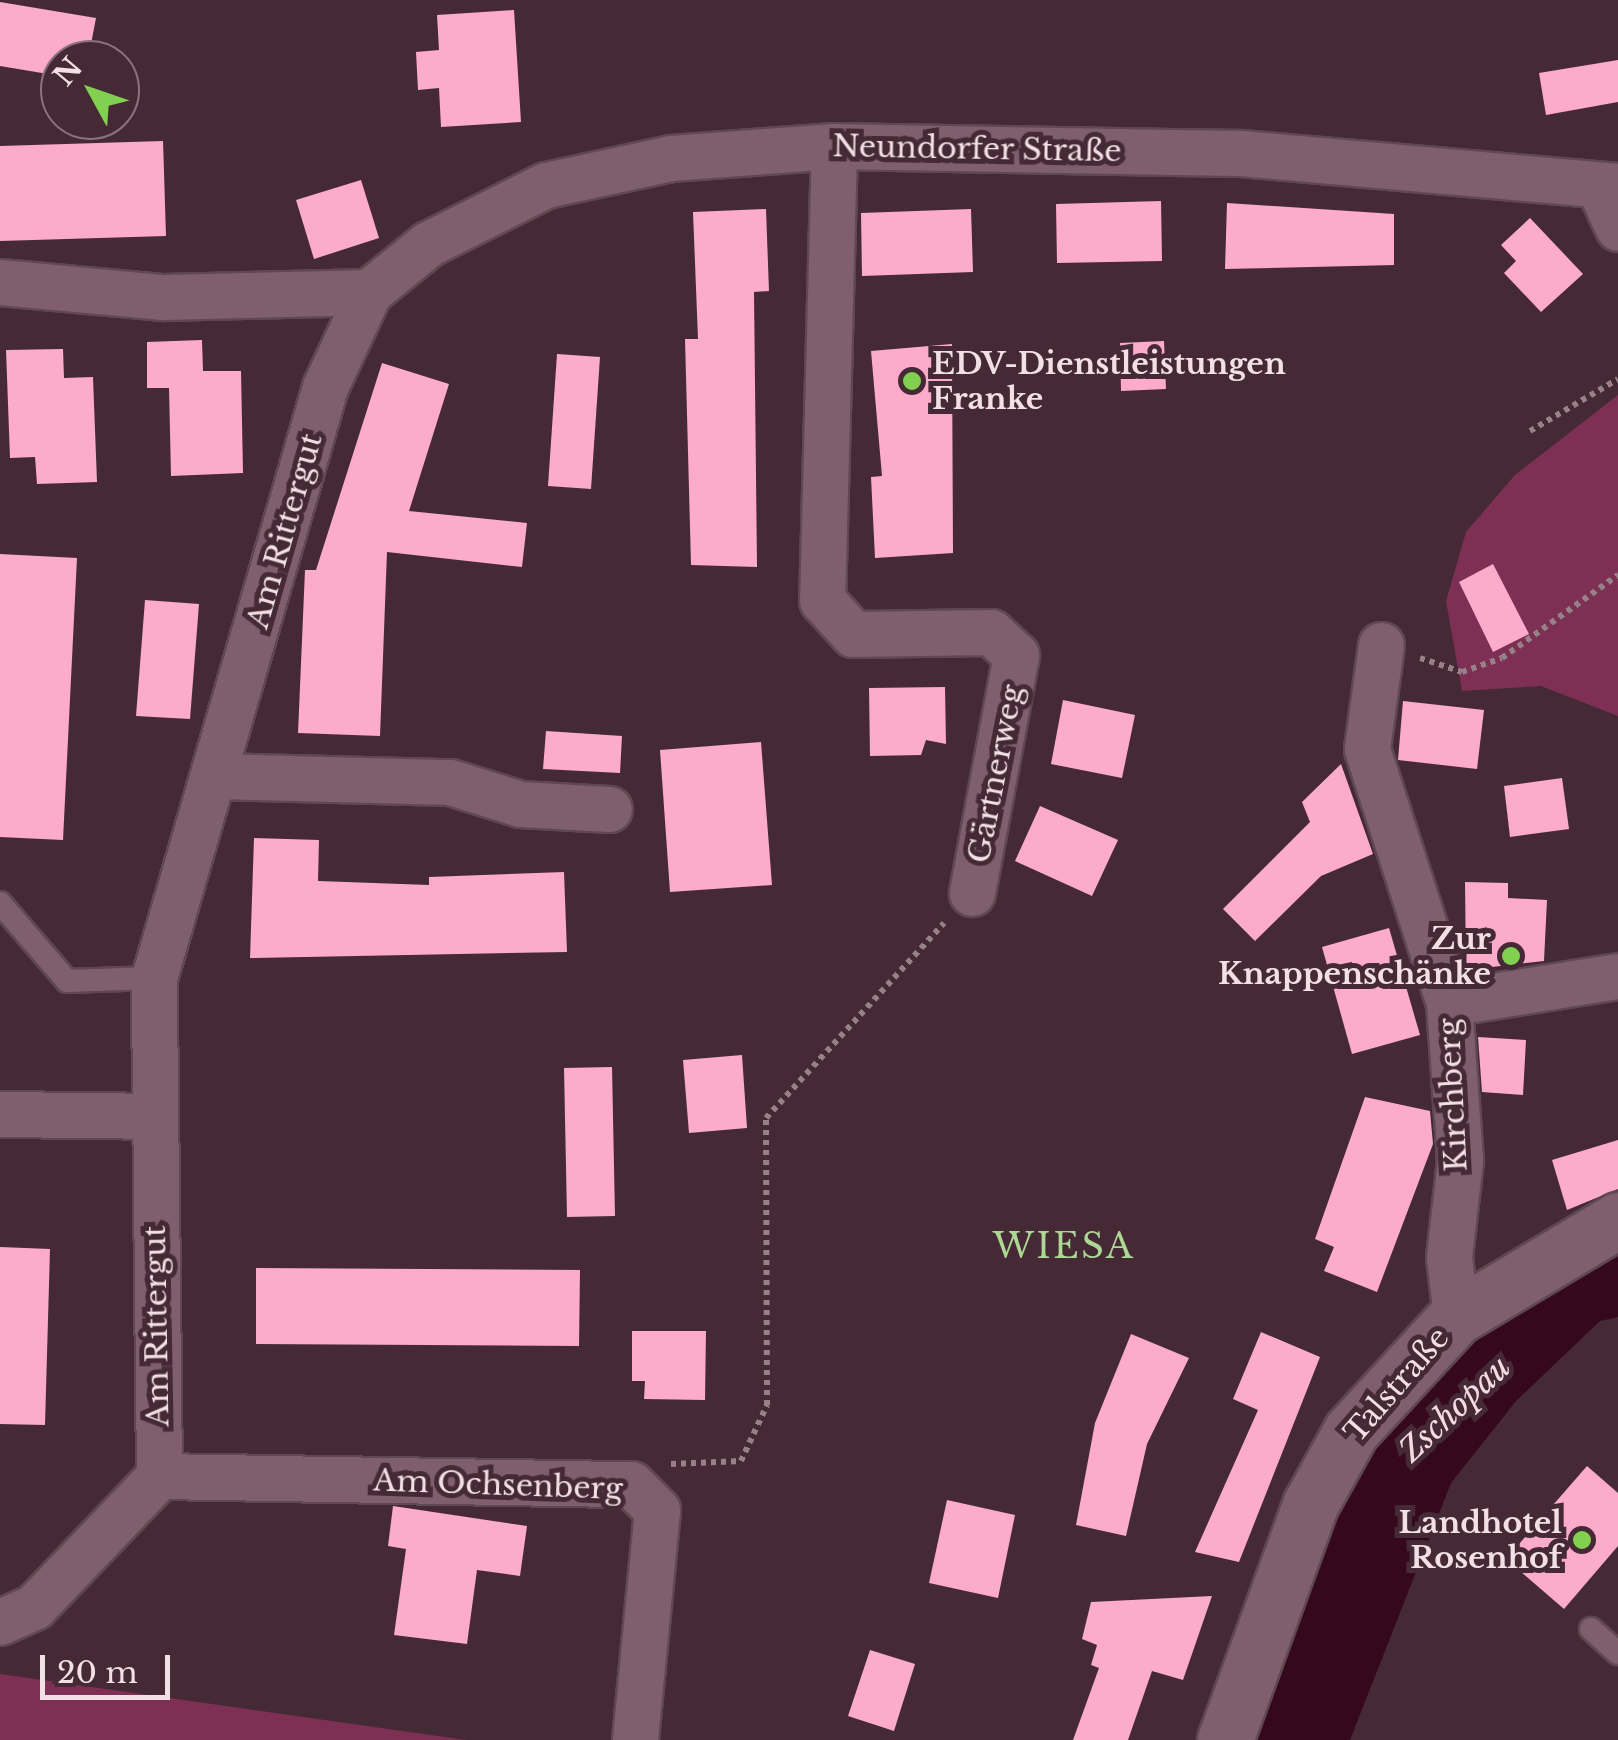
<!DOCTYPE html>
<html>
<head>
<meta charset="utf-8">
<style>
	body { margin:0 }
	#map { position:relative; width:1618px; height:1740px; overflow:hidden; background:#452a35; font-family:"Libre Baskerville",serif }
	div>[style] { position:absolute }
	.green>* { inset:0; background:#7d3053 }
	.water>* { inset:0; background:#35081e }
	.building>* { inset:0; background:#fcabcb }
	.path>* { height:6px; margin-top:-3px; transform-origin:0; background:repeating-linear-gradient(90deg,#978189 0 5px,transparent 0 10px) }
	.roads { filter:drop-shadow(2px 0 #5f4851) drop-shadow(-2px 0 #5f4851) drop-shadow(0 2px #5f4851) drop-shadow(0 -2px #5f4851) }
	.lane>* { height:22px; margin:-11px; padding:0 11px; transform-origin:11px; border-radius:11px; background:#7e5f6b }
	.street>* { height:45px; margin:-22.5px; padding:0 22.5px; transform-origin:22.5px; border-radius:22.5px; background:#7e5f6b }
	.secondary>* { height:55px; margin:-27.5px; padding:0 27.5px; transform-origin:27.5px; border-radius:27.5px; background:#7e5f6b }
	.dots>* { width:28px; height:28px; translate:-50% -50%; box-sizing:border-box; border:5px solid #452a35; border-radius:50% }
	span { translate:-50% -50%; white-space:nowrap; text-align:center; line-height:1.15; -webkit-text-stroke:10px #452a35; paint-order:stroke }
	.street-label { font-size:30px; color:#f2e0e6 }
	.poi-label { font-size:30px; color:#f2e0e6; font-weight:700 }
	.left { translate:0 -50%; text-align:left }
	.right { translate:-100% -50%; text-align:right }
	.water-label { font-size:32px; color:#f4dae3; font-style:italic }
	.quarter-label { font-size:35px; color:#acd795; letter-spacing:2.5px }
	.north { position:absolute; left:40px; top:40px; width:100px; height:100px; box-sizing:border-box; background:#452a35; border:2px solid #8a737c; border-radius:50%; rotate:310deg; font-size:28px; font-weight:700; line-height:40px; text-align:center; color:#f2e0e6 }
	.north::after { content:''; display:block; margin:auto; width:35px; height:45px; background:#82d04f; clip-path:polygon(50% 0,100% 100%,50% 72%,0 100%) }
	.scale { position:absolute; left:40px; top:1655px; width:130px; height:45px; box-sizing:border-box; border:5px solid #f2e0e6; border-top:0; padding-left:12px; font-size:30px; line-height:35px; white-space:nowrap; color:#f2e0e6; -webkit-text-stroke:8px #452a35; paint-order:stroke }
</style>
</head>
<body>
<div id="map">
	<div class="green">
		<div style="clip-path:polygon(1618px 395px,1618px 716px,1541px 686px,1462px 691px,1446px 601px,1466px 532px,1515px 475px)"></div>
		<div style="clip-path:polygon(0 1674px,466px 1740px,0 1740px)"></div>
	</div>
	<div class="water">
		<div style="clip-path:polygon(1618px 1249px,1618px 1317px,1600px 1321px,1516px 1401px,1451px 1483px,1350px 1740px,1246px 1740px,1338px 1490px,1411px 1393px,1485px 1326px)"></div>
	</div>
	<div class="building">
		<div style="clip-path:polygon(0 2px,96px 18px,88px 60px,60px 60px,60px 76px,0 66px)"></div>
		<div style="clip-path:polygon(514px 10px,521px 122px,441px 127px,439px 88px,418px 90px,416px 52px,439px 50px,437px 15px)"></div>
		<div style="clip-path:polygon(1618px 60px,1618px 102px,1546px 115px,1539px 73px)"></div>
		<div style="clip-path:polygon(163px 141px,166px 236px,0 241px,0 146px)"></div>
		<div style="clip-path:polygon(361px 180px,379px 238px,314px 259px,296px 200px)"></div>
		<div style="clip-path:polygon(1161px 201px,1162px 261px,1057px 263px,1056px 204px)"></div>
		<div style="clip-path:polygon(1227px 203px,1394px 214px,1394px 265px,1225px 269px)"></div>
		<div style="clip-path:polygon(766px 209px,769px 291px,754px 292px,757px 567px,691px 565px,685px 339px,698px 339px,693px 212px)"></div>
		<div style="clip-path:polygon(971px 209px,973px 272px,862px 276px,861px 213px)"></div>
		<div style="clip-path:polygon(1530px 218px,1583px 274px,1541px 312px,1504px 273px,1516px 261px,1501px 245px)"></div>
		<div style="clip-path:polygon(202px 340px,203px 371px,241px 371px,243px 473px,171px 476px,169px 388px,147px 388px,147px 342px)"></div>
		<div style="clip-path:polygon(1164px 341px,1166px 389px,1121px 391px,1120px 343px)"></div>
		<div style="clip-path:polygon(952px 344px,953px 553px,875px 558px,871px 477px,882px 476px,871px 351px)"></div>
		<div style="clip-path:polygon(63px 349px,64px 378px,93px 377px,97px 482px,37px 484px,35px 457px,10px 458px,6px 350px)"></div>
		<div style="clip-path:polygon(557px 354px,600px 357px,591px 489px,548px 486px)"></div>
		<div style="clip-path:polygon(382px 363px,449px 384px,409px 511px,527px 523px,522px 567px,387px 552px,380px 736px,298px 733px,305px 570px,316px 570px)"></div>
		<div style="clip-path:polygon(0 554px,77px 558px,63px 840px,0 837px)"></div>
		<div style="clip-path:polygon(1493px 564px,1529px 634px,1493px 652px,1459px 582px)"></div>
		<div style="clip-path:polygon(145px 600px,199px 604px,190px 719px,136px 716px)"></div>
		<div style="clip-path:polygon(945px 687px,946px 744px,926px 740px,921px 755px,870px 756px,869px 688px)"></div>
		<div style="clip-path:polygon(1063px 700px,1135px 715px,1122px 778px,1051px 764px)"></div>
		<div style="clip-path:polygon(1403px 701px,1484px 710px,1477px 769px,1398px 760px)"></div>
		<div style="clip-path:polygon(546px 731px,622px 736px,620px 773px,543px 769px)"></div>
		<div style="clip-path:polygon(761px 742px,772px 885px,670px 892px,660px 750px)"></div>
		<div style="clip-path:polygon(1341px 764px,1373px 854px,1321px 876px,1255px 941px,1223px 909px,1310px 822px,1302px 802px)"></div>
		<div style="clip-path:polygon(1562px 778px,1569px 829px,1510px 837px,1504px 786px)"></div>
		<div style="clip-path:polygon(1040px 806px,1118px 840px,1092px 896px,1015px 861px)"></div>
		<div style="clip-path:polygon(254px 838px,319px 840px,318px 881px,429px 885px,429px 877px,564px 872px,567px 952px,250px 958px)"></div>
		<div style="clip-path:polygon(1465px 882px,1508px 883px,1508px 898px,1547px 900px,1544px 961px,1466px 970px)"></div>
		<div style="clip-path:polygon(1389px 928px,1420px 1035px,1352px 1054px,1322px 947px)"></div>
		<div style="clip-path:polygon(1478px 1037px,1526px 1040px,1523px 1095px,1482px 1092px)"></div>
		<div style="clip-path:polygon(742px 1055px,747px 1128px,689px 1133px,683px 1060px)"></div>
		<div style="clip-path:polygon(612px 1067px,615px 1216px,567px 1217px,564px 1068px)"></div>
		<div style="clip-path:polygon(1365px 1097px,1430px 1111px,1433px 1144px,1377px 1292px,1324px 1271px,1334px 1247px,1315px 1239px)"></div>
		<div style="clip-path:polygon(1618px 1140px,1618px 1189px,1567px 1210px,1552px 1160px)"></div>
		<div style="clip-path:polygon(0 1247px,50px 1249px,45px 1425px,0 1424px)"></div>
		<div style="clip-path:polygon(256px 1268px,580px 1270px,579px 1346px,256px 1344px)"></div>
		<div style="clip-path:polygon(632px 1331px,706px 1331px,705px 1400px,644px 1399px,645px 1381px,632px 1381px)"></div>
		<div style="clip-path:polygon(1261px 1332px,1320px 1357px,1239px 1562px,1195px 1552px,1258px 1410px,1233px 1399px)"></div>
		<div style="clip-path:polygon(1131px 1334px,1189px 1358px,1147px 1444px,1126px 1536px,1076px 1525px,1095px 1423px)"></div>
		<div style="clip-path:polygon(1587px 1466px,1618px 1493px,1618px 1546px,1564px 1609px,1506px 1559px)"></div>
		<div style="clip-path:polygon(947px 1500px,1015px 1515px,998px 1598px,929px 1583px)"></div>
		<div style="clip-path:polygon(393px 1506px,527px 1526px,520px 1576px,477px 1570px,467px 1644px,394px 1635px,406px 1549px,388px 1546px)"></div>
		<div style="clip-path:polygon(1212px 1596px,1183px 1680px,1152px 1671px,1128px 1740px,1073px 1740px,1099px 1668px,1091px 1665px,1097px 1645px,1082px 1639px,1091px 1602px)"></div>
		<div style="clip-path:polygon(870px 1650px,915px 1664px,894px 1731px,848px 1716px)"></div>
	</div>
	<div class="path">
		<div style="left:1530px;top:431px;width:102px;rotate:-30.6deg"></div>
		<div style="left:1420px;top:658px;width:44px;rotate:18.4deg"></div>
		<div style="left:1462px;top:672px;width:42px;rotate:-19.3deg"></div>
		<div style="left:1502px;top:658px;width:143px;rotate:-35.6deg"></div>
		<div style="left:671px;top:1464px;width:70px;rotate:-2.5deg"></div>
		<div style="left:741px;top:1461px;width:62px;rotate:-65.1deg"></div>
		<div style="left:767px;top:1405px;width:287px;rotate:-90.2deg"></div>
		<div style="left:766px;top:1118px;width:264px;rotate:-47.6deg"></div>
	</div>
	<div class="roads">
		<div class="lane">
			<div style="left:0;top:903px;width:103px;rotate:49.3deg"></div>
			<div style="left:67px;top:981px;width:87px;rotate:-2deg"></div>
			<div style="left:1591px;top:1629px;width:36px;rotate:42deg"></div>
		</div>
		<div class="street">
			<div style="left:834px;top:146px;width:454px;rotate:91.5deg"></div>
			<div style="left:822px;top:600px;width:46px;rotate:47.6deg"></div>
			<div style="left:853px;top:634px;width:138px;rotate:-0.8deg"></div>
			<div style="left:991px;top:632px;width:34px;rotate:43deg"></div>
			<div style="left:1016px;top:655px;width:242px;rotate:100.5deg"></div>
			<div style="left:1599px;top:187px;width:45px;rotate:65.1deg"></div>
			<div style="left:0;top:282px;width:164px;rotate:5.3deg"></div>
			<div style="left:163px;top:297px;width:206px;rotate:-1.4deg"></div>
			<div style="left:1381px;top:645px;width:105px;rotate:97.7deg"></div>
			<div style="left:1367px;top:749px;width:267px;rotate:72.1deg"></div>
			<div style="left:1449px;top:1003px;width:157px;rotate:86deg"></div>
			<div style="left:1460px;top:1160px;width:98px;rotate:96.5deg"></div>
			<div style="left:1449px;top:1257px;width:60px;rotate:83.3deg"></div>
			<div style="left:216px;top:776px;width:234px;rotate:1.5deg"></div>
			<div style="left:450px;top:782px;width:73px;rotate:17.4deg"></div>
			<div style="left:520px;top:804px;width:89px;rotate:3.2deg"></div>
			<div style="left:1449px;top:1003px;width:171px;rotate:-9.1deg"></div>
			<div style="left:0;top:1114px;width:155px;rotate:0.7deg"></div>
			<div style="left:159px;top:1476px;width:498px;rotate:-90.6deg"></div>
			<div style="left:154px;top:978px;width:615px;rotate:-73.86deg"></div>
			<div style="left:325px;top:387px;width:105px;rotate:-65.1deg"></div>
			<div style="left:369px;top:292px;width:76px;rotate:-39.1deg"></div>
			<div style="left:428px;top:244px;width:132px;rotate:-26.6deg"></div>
			<div style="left:546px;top:185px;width:128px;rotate:-12.2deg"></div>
			<div style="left:671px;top:158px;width:163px;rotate:-4.2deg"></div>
			<div style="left:834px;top:146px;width:406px;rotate:1deg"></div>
			<div style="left:1240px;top:153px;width:379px;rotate:5deg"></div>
			<div style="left:159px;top:1476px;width:472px;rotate:1deg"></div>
			<div style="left:631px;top:1484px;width:37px;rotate:45deg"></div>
			<div style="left:657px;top:1510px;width:231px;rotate:95.5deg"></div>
			<div style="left:0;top:1622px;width:37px;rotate:-24deg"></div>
			<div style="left:34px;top:1607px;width:181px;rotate:-46.3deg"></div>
		</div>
		<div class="secondary">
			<div style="left:1225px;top:1740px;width:250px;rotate:-70.1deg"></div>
			<div style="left:1310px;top:1505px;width:85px;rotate:-61deg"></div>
			<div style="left:1351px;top:1431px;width:155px;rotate:-47.4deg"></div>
			<div style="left:1456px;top:1317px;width:189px;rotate:-30.9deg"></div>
		</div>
	</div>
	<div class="dots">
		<div style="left:912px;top:381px;background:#82d04f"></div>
		<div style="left:1511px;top:956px;background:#82d04f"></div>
		<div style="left:1582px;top:1540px;background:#82d04f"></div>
	</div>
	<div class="street-label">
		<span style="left:977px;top:149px;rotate:1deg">Neundorfer Straße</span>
		<span style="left:285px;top:531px;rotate:-74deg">Am Rittergut</span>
		<span style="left:996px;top:774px;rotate:-79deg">Gärtnerweg</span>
		<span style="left:1453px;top:1095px;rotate:-93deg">Kirchberg</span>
		<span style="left:157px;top:1326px;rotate:-91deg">Am Rittergut</span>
		<span style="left:1397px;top:1385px;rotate:-49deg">Talstraße</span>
		<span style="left:498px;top:1485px;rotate:2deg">Am Ochsenberg</span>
	</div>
	<div class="poi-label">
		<span class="left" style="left:932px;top:381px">EDV-Dienstleistungen<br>Franke</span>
		<span class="right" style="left:1491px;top:956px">Zur<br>Knappenschänke</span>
		<span class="right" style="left:1562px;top:1540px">Landhotel<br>Rosenhof</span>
	</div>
	<div class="water-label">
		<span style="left:1455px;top:1409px;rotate:-43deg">Zschopau</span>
	</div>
	<div class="quarter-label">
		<span style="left:1064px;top:1246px">WIESA</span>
	</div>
	<div class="north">N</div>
	<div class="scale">20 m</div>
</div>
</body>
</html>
